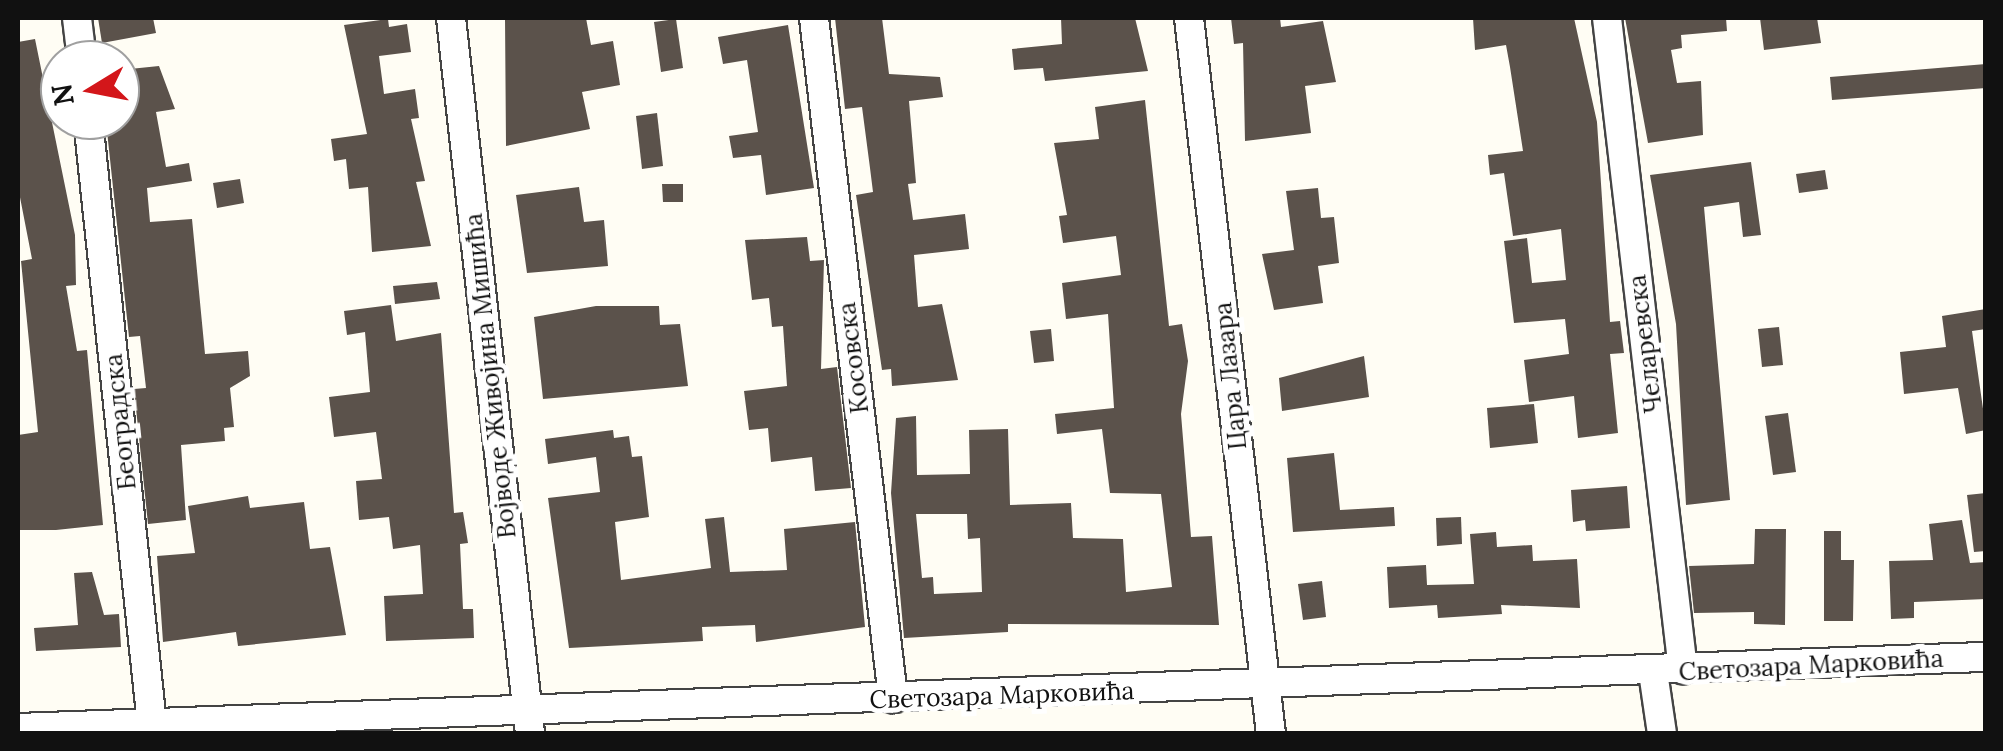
<!DOCTYPE html>
<html>
<head>
<meta charset="utf-8">
<style>
	body { margin:0 }
	#map { position:relative; width:2003px; height:751px; overflow:hidden; background:#fffdf4; font-family:Lora,serif }
	div>[style] { position:absolute }
	.building>* { inset:0; background:#5b524b }
	.roads { filter:drop-shadow(2px 0 #444) drop-shadow(-2px 0 #444) drop-shadow(0 2px #444) drop-shadow(0 -2px #444) }
	.minor>* { height:28px; margin:-14px; padding:0 14px; transform-origin:14px; border-radius:14px; background:#fff }
	span { translate:-50% -50%; white-space:nowrap; text-align:center; line-height:1.15; -webkit-text-stroke:10px #fff; paint-order:stroke }
	.street-label { font-size:25px; color:#111 }
	.frame { position:absolute; inset:0; border:20px solid #111; pointer-events:none }
	.north { position:absolute; left:40px; top:40px; width:100px; height:100px; box-sizing:border-box; background:#fff; border:2px solid #a0a0a0; border-radius:50%; rotate:260deg; font-size:28px; font-weight:700; line-height:40px; text-align:center; color:#111 }
	.north::after { content:''; display:block; margin:auto; width:35px; height:45px; background:#d3161a; clip-path:polygon(50% 0,100% 100%,50% 72%,0 100%) }
</style>
</head>
<body>
<div id="map">
	<div class="building">
		<div style="clip-path:polygon(98px 18px,153px 18px,156px 33px,102px 43px)"></div>
		<div style="clip-path:polygon(505px 18px,586px 18px,591px 45px,613px 41px,620px 85px,582px 92px,590px 129px,506px 146px)"></div>
		<div style="clip-path:polygon(835px 18px,882px 18px,889px 74px,940px 77px,943px 97px,909px 101px,916px 183px,908px 184px,913px 220px,965px 214px,969px 249px,914px 255px,918px 307px,942px 304px,958px 380px,892px 386px,891px 369px,882px 370px,856px 195px,873px 192px,870px 168px,862px 107px,845px 109px)"></div>
		<div style="clip-path:polygon(1061px 18px,1135px 18px,1148px 71px,1045px 81px,1043px 68px,1014px 70px,1012px 49px,1062px 44px)"></div>
		<div style="clip-path:polygon(1231px 18px,1280px 18px,1281px 27px,1323px 21px,1336px 82px,1305px 86px,1311px 133px,1245px 141px,1243px 43px,1234px 44px)"></div>
		<div style="clip-path:polygon(1473px 18px,1574px 18px,1597px 122px,1610px 322px,1620px 321px,1624px 353px,1610px 354px,1618px 433px,1578px 438px,1574px 396px,1529px 402px,1524px 360px,1569px 354px,1565px 319px,1514px 323px,1504px 241px,1527px 238px,1532px 283px,1566px 280px,1561px 229px,1513px 236px,1504px 173px,1490px 175px,1488px 155px,1523px 151px,1510px 67px,1506px 45px,1475px 50px)"></div>
		<div style="clip-path:polygon(1625px 18px,1726px 18px,1727px 31px,1681px 35px,1682px 48px,1671px 50px,1677px 83px,1701px 81px,1703px 135px,1648px 143px)"></div>
		<div style="clip-path:polygon(1760px 18px,1817px 18px,1821px 43px,1764px 50px)"></div>
		<div style="clip-path:polygon(388px 19px,389px 27px,407px 24px,411px 52px,379px 56px,384px 94px,415px 89px,419px 118px,411px 119px,425px 181px,416px 182px,431px 246px,372px 252px,368px 187px,349px 189px,346px 159px,334px 161px,331px 139px,367px 134px,344px 25px)"></div>
		<div style="clip-path:polygon(676px 19px,683px 68px,661px 72px,654px 22px)"></div>
		<div style="clip-path:polygon(788px 25px,814px 188px,766px 195px,761px 155px,733px 158px,729px 136px,758px 132px,747px 60px,723px 64px,718px 37px)"></div>
		<div style="clip-path:polygon(35px 39px,75px 235px,76px 285px,66px 286px,77px 351px,87px 350px,103px 525px,56px 530px,20px 530px,18px 506px,18px 435px,38px 432px,21px 261px,32px 259px,18px 187px,18px 42px)"></div>
		<div style="clip-path:polygon(1986px 64px,1986px 88px,1832px 100px,1830px 77px)"></div>
		<div style="clip-path:polygon(159px 66px,175px 109px,156px 112px,166px 167px,189px 163px,192px 181px,147px 188px,150px 222px,192px 219px,205px 354px,248px 351px,250px 376px,230px 388px,234px 427px,224px 428px,225px 441px,181px 445px,186px 520px,148px 524px,134px 389px,146px 388px,140px 336px,129px 337px,107px 131px,120px 130px,120px 70px)"></div>
		<div style="clip-path:polygon(evenodd,1145px 100px,1169px 326px,1182px 324px,1188px 361px,1181px 414px,1191px 537px,1212px 536px,1219px 625px,1008px 624px,1008px 632px,904px 638px,891px 493px,896px 418px,916px 416px,917px 475px,970px 474px,969px 430px,1008px 429px,1010px 505px,1071px 503px,1073px 538px,1123px 539px,1126px 592px,1172px 587px,1161px 494px,1110px 493px,1102px 429px,1057px 434px,1055px 414px,1114px 408px,1108px 314px,1066px 319px,1062px 283px,1121px 275px,1116px 236px,1063px 243px,1059px 216px,1067px 215px,1054px 143px,1099px 139px,1095px 107px,1145px 100px,916px 514px,967px 514px,968px 539px,980px 538px,982px 592px,934px 594px,933px 577px,922px 578px,916px 514px)"></div>
		<div style="clip-path:polygon(657px 113px,663px 166px,642px 169px,636px 116px)"></div>
		<div style="clip-path:polygon(1751px 162px,1761px 235px,1743px 237px,1739px 202px,1704px 207px,1730px 500px,1686px 505px,1676px 324px,1650px 175px)"></div>
		<div style="clip-path:polygon(1825px 170px,1828px 189px,1799px 193px,1796px 174px)"></div>
		<div style="clip-path:polygon(240px 179px,244px 203px,217px 208px,213px 183px)"></div>
		<div style="clip-path:polygon(662px 184px,683px 184px,683px 202px,663px 202px)"></div>
		<div style="clip-path:polygon(579px 187px,584px 222px,604px 220px,608px 266px,527px 273px,516px 195px)"></div>
		<div style="clip-path:polygon(1318px 188px,1321px 218px,1334px 217px,1339px 263px,1318px 266px,1323px 303px,1274px 310px,1262px 254px,1294px 250px,1286px 191px)"></div>
		<div style="clip-path:polygon(807px 237px,810px 261px,824px 260px,821px 369px,837px 367px,851px 488px,815px 491px,812px 457px,771px 462px,768px 428px,749px 430px,744px 391px,787px 386px,783px 326px,772px 327px,769px 298px,752px 300px,745px 240px)"></div>
		<div style="clip-path:polygon(437px 282px,440px 299px,395px 304px,393px 286px)"></div>
		<div style="clip-path:polygon(391px 305px,396px 341px,441px 333px,454px 513px,463px 512px,468px 543px,460px 544px,463px 609px,473px 609px,474px 638px,386px 641px,384px 596px,423px 594px,420px 545px,393px 549px,389px 517px,359px 520px,356px 481px,382px 479px,376px 432px,334px 437px,329px 397px,370px 392px,365px 332px,347px 335px,344px 311px)"></div>
		<div style="clip-path:polygon(596px 306px,659px 306px,660px 325px,680px 324px,688px 386px,543px 399px,534px 317px)"></div>
		<div style="clip-path:polygon(1986px 309px,1986px 329px,1972px 331px,1986px 430px,1966px 434px,1958px 388px,1904px 394px,1900px 352px,1946px 347px,1942px 316px)"></div>
		<div style="clip-path:polygon(1779px 327px,1783px 365px,1762px 367px,1758px 329px)"></div>
		<div style="clip-path:polygon(1051px 329px,1054px 361px,1034px 363px,1030px 331px)"></div>
		<div style="clip-path:polygon(1364px 356px,1369px 397px,1282px 411px,1279px 378px)"></div>
		<div style="clip-path:polygon(1534px 404px,1538px 443px,1490px 448px,1487px 408px)"></div>
		<div style="clip-path:polygon(1788px 413px,1796px 472px,1773px 475px,1765px 416px)"></div>
		<div style="clip-path:polygon(613px 430px,614px 438px,629px 436px,632px 457px,642px 456px,649px 517px,615px 522px,621px 580px,711px 568px,705px 519px,724px 517px,730px 572px,787px 570px,784px 529px,855px 522px,865px 627px,756px 642px,755px 625px,702px 627px,703px 641px,569px 648px,548px 498px,600px 492px,596px 457px,548px 464px,545px 439px)"></div>
		<div style="clip-path:polygon(1334px 453px,1340px 510px,1394px 507px,1395px 526px,1293px 532px,1287px 458px)"></div>
		<div style="clip-path:polygon(1627px 486px,1630px 528px,1586px 531px,1585px 520px,1573px 522px,1571px 490px)"></div>
		<div style="clip-path:polygon(1986px 493px,1986px 551px,1974px 552px,1967px 495px)"></div>
		<div style="clip-path:polygon(248px 496px,250px 508px,304px 502px,310px 549px,330px 547px,346px 635px,238px 646px,236px 632px,163px 642px,157px 556px,195px 553px,188px 506px)"></div>
		<div style="clip-path:polygon(1461px 517px,1462px 544px,1437px 546px,1436px 518px)"></div>
		<div style="clip-path:polygon(1962px 520px,1970px 563px,1986px 562px,1986px 599px,1914px 602px,1914px 618px,1891px 619px,1889px 561px,1933px 560px,1929px 524px)"></div>
		<div style="clip-path:polygon(1755px 529px,1786px 529px,1785px 625px,1754px 624px,1754px 612px,1694px 613px,1689px 566px,1754px 564px)"></div>
		<div style="clip-path:polygon(1824px 531px,1841px 531px,1841px 560px,1854px 560px,1853px 621px,1824px 621px)"></div>
		<div style="clip-path:polygon(1496px 532px,1497px 547px,1532px 545px,1533px 561px,1577px 559px,1580px 608px,1501px 605px,1502px 614px,1438px 618px,1437px 605px,1389px 608px,1387px 567px,1426px 565px,1427px 585px,1474px 584px,1470px 534px)"></div>
		<div style="clip-path:polygon(92px 572px,104px 615px,119px 614px,121px 647px,36px 651px,34px 628px,78px 625px,74px 573px)"></div>
		<div style="clip-path:polygon(1322px 581px,1326px 617px,1303px 620px,1298px 584px)"></div>
	</div>
	<div class="roads">
		<div class="minor">
			<div style="left:77px;top:18px;width:42px;rotate:83.2deg"></div>
			<div style="left:451px;top:18px;width:720px;rotate:83.7deg"></div>
			<div style="left:814px;top:18px;width:685px;rotate:83.37deg"></div>
			<div style="left:1189px;top:18px;width:721px;rotate:83.47deg"></div>
			<div style="left:1607px;top:18px;width:656px;rotate:83.35deg"></div>
			<div style="left:88px;top:120px;width:607px;rotate:83.95deg"></div>
			<div style="left:1653px;top:672px;width:63px;rotate:81.7deg"></div>
			<div style="left:18px;top:728px;width:1969px;rotate:-2.07deg"></div>
		</div>
	</div>
	<div class="street-label">
		<span style="left:1645px;top:344px;rotate:-97deg">Челаревска</span>
		<span style="left:853px;top:358px;rotate:-97deg">Косовска</span>
		<span style="left:490px;top:376px;rotate:-96deg">Војводе Живојина Мишића</span>
		<span style="left:1230px;top:376px;rotate:-96deg">Цара Лазара</span>
		<span style="left:120px;top:422px;rotate:-96deg">Београдска</span>
		<span style="left:1811px;top:665px;rotate:-3deg">Светозара Марковића</span>
		<span style="left:1002px;top:695px;rotate:-2deg">Светозара Марковића</span>
	</div>
	<div class="frame"></div>
	<div class="north">N</div>
</div>
</body>
</html>
